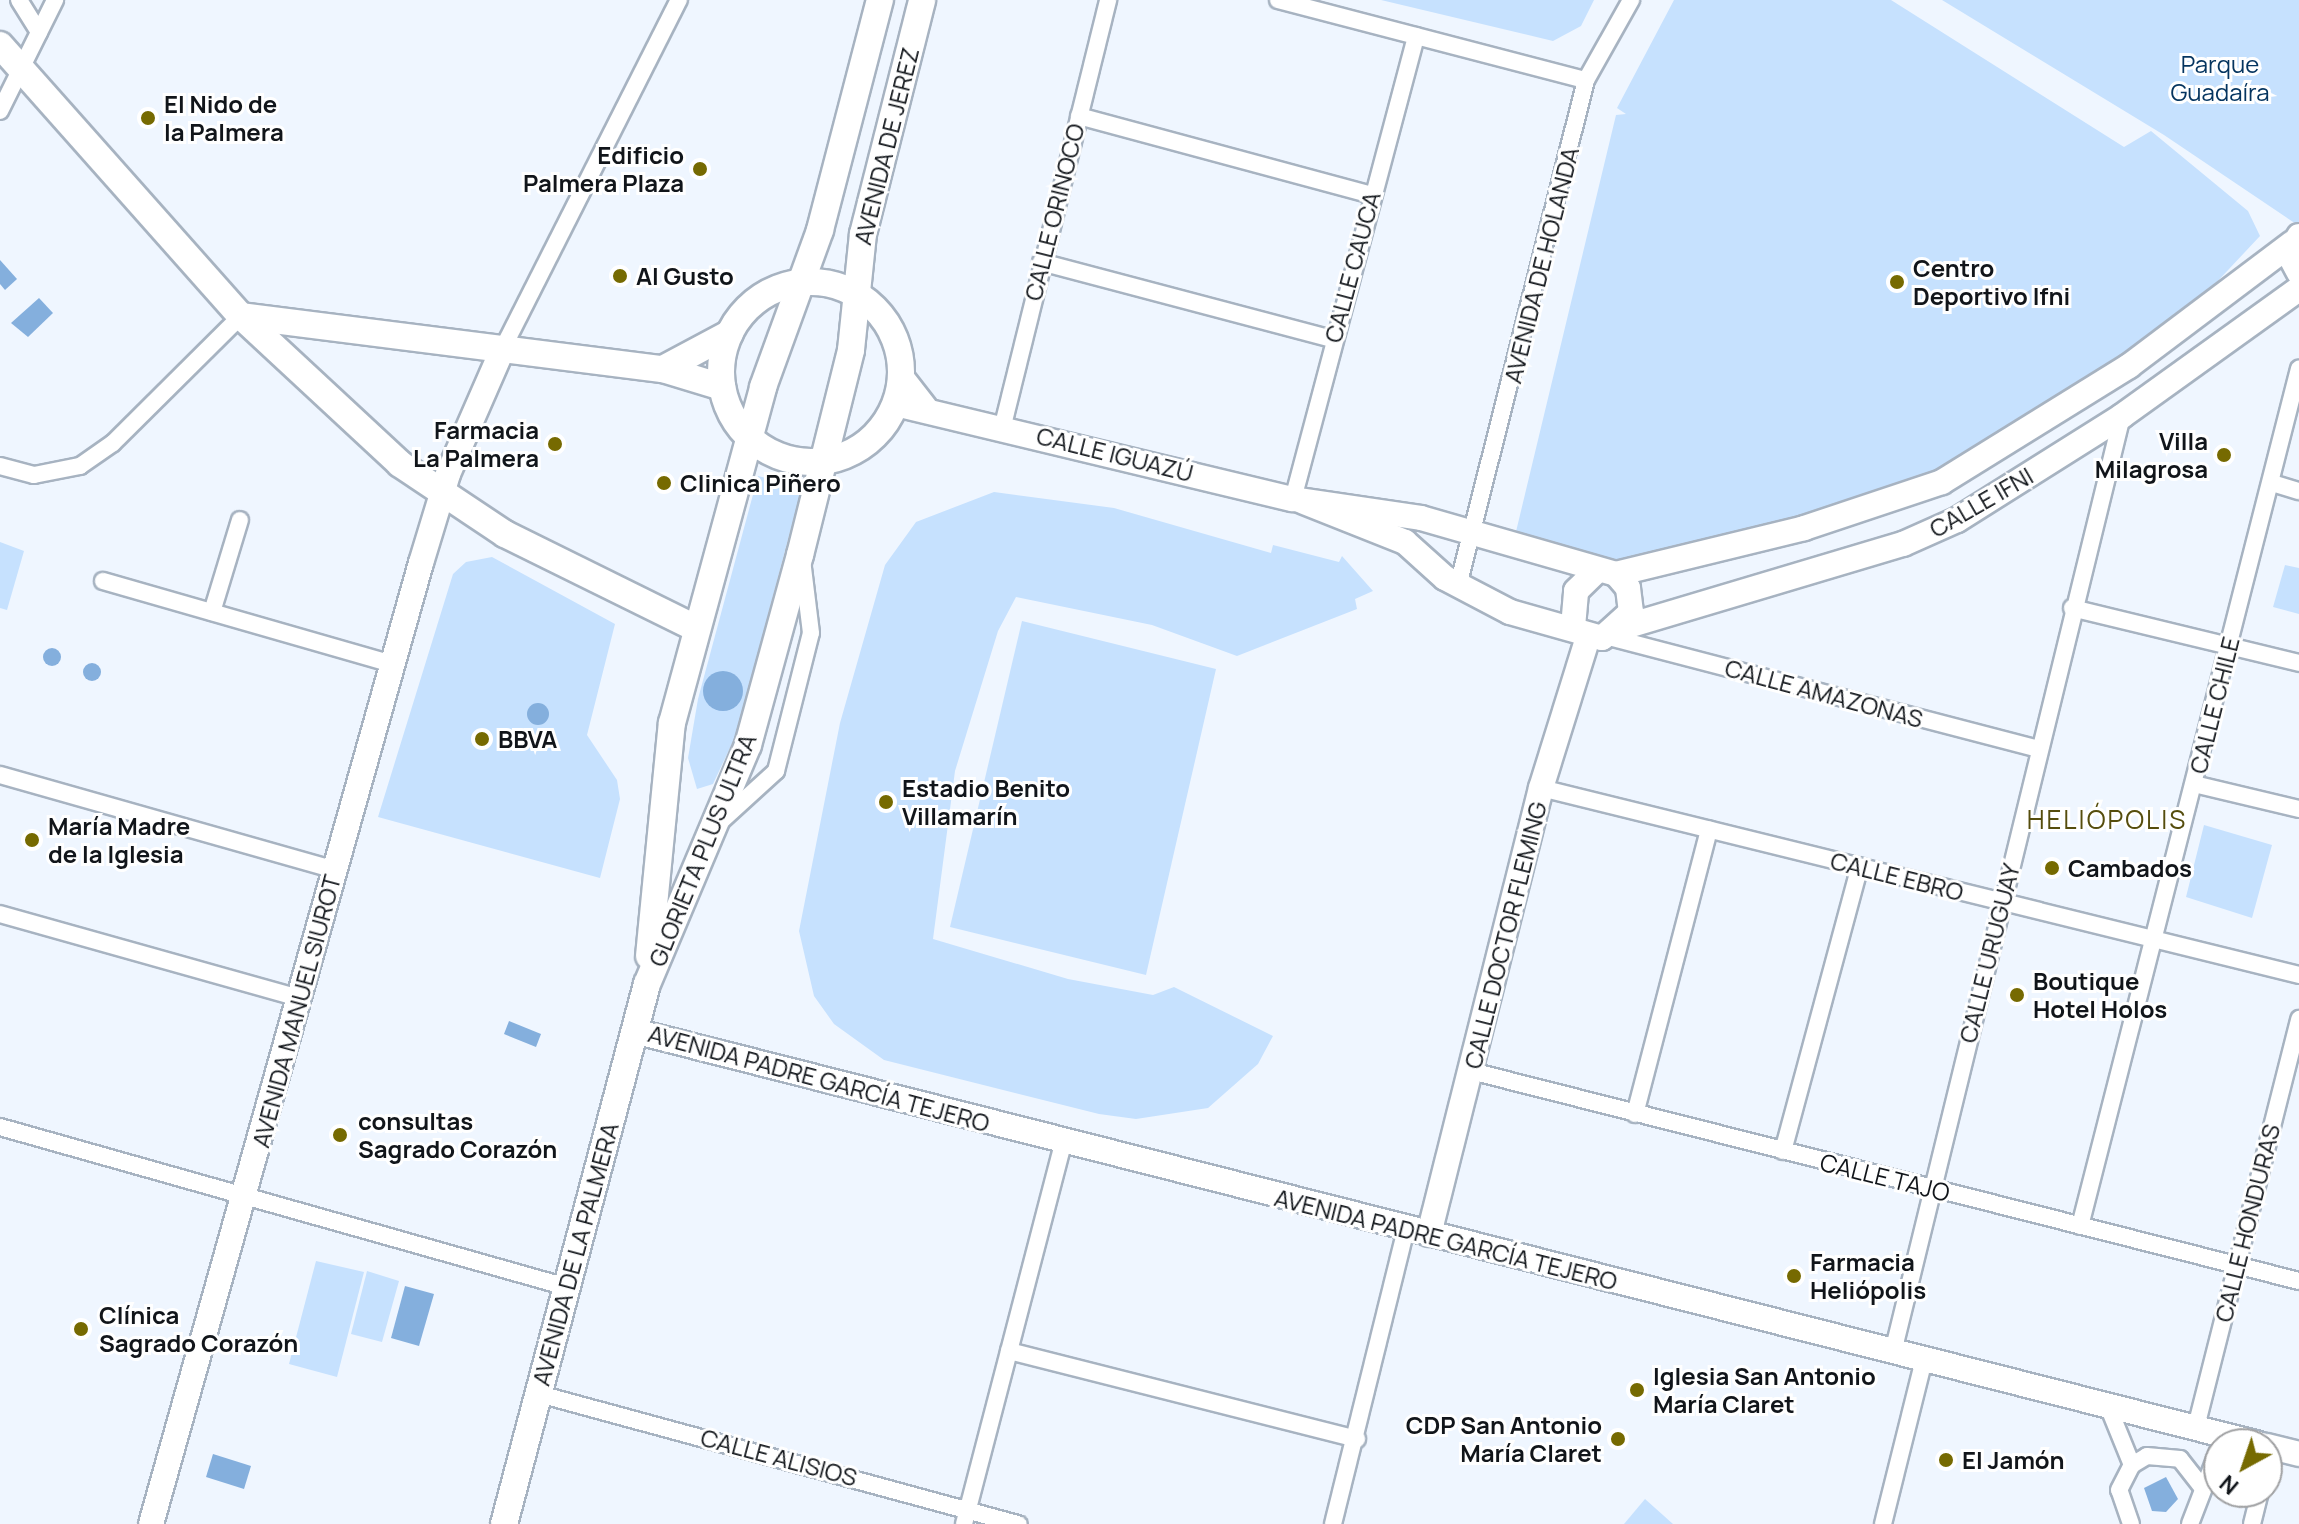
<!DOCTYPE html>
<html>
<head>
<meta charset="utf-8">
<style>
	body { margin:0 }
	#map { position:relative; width:2299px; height:1524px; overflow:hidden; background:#eff6ff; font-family:Manrope,sans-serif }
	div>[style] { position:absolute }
	.green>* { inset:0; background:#c6e1fe }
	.water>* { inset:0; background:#84afdd }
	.round { border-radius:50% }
	.roads { filter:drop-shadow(2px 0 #a7b3c1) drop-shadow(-2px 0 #a7b3c1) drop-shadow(0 2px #a7b3c1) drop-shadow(0 -2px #a7b3c1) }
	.street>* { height:16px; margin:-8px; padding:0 8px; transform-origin:8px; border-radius:8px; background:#fff }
	.secondary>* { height:24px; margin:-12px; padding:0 12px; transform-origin:12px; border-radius:12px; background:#fff }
	.primary>* { height:26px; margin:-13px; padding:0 13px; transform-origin:13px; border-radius:13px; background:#fff }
	.primary>.ring { margin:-13px; padding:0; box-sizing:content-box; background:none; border:26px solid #fff; border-radius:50% }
	.dots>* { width:22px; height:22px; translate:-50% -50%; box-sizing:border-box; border:4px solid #fff; border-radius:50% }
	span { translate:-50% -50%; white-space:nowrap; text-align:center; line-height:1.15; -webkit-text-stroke:6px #fff; paint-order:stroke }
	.park-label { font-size:24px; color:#04345f }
	.poi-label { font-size:24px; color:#11151a; font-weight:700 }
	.left { translate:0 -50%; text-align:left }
	.right { translate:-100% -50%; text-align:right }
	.street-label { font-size:24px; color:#11151a }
	.neighbourhood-label { font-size:26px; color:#554d0d; letter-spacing:2px }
	.north { position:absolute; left:2203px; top:1428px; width:80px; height:80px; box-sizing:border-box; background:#fff; border:2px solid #a0a1a3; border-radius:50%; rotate:220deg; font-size:22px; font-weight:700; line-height:32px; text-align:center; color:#11151a }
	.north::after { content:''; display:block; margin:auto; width:28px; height:36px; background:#766a01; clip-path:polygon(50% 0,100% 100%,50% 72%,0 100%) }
</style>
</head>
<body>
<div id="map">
	<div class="green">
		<div style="clip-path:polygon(1381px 0,1594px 0,1581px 26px,1553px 41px)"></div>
		<div style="clip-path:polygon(1674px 0,1891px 0,2124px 147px,2151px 131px,2248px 211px,2260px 236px,2214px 285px,2120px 359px,1914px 485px,1629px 565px,1514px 540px,1616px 115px,1626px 114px,1617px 108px)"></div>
		<div style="clip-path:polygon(1942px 0,2299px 0,2299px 226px,2164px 135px)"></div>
		<div style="clip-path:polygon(758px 476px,802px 487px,736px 735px,713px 784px,697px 789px,688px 758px,698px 699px)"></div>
		<div style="clip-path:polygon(994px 492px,1114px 508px,1271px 553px,1273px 545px,1339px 562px,1342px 556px,1373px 591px,1355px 599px,1357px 609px,1237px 656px,1152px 625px,1016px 597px,998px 631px,955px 771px,933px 939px,1068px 979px,1153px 995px,1174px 987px,1273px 1036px,1258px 1064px,1208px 1108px,1136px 1119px,1099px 1114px,884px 1060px,834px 1024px,814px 996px,799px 931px,840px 723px,885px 565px,916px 522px)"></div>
		<div style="clip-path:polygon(0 542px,24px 551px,7px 610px,0 608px)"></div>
		<div style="clip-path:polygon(492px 557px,615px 624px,587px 735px,617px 780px,620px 799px,600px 878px,378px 817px,453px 574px,466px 562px)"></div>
		<div style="clip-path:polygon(2285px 565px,2299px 568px,2299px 614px,2273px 607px)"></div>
		<div style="clip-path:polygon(1022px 621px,1216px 669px,1146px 975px,950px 927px)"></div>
		<div style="clip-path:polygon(2204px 825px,2272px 845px,2252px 918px,2186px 897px)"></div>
		<div style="clip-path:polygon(316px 1261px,364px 1272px,337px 1377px,289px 1364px)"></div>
		<div style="clip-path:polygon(367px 1271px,399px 1281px,382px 1342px,351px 1334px)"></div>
		<div style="clip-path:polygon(1645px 1499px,1673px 1524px,1624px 1524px)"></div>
	</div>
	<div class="water">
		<div style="clip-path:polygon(0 260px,17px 279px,5px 290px,0 284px)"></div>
		<div style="clip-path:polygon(39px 298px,53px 313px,28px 337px,11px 323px)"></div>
		<div class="round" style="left:43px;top:648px;width:18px;height:18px"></div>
		<div class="round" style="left:83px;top:663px;width:18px;height:18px"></div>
		<div class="round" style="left:703px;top:671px;width:40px;height:40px"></div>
		<div class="round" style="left:527px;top:703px;width:22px;height:22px"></div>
		<div style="clip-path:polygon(509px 1021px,541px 1034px,536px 1047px,504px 1034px)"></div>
		<div style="clip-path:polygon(405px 1286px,434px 1294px,419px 1346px,391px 1338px)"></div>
		<div style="clip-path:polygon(213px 1454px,251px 1466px,244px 1489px,206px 1477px)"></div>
		<div style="clip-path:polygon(2166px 1477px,2178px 1499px,2166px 1512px,2152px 1511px,2144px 1488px)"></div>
	</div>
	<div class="roads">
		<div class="street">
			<div style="left:19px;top:0;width:38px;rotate:58deg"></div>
			<div style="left:1278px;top:0;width:318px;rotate:14.6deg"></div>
			<div style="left:0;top:111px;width:124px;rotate:-63.6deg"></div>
			<div style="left:1079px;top:116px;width:303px;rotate:15.1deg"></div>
			<div style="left:1041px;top:262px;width:301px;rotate:14.8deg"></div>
			<div style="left:503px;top:348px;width:390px;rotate:-63.2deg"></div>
			<div style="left:1003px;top:425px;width:438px;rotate:-76.1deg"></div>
			<div style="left:0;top:466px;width:35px;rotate:15deg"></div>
			<div style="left:34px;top:475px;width:47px;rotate:-11.1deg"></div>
			<div style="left:80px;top:466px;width:40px;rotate:-34.9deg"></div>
			<div style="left:113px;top:443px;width:180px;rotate:-44.8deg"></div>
			<div style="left:2272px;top:483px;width:28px;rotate:17deg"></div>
			<div style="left:1293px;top:499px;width:479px;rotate:-75.1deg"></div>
			<div style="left:103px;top:581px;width:302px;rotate:16deg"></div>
			<div style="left:1458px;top:586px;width:522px;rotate:-75.8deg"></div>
			<div style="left:1586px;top:80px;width:92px;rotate:-60.6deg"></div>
			<div style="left:2072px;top:608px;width:234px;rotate:13.6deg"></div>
			<div style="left:212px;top:612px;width:96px;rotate:-73.1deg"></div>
			<div style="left:1609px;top:637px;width:443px;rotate:14.6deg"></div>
			<div style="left:0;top:775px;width:348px;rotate:15.8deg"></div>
			<div style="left:2194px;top:784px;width:108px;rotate:13.4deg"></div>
			<div style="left:1541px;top:788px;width:781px;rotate:13.86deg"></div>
			<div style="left:720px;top:822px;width:76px;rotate:-42.3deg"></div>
			<div style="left:776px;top:771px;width:142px;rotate:-75.8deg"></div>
			<div style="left:811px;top:633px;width:74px;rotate:-97deg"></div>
			<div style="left:0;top:914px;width:311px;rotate:15.7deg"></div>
			<div style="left:1471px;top:1071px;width:854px;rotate:14.23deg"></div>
			<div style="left:1635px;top:1114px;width:294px;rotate:-75.4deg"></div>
			<div style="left:0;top:1127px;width:589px;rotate:15.76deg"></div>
			<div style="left:1783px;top:1151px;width:295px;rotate:-74.9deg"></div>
			<div style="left:2080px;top:1226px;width:885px;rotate:-75.67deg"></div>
			<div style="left:1009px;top:1351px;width:359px;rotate:14.2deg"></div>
			<div style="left:1893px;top:1352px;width:964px;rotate:-76.25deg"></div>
			<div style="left:539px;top:1394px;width:497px;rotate:15.2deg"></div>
			<div style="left:2108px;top:1406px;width:64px;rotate:67.9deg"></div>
			<div style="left:2196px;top:1427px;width:421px;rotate:-75.8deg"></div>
			<div style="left:964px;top:1524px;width:396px;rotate:-75.4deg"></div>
			<div style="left:1333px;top:1524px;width:304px;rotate:-76.1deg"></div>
			<div style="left:1883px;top:1524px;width:169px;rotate:-76deg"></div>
			<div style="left:2131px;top:1524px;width:36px;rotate:-109deg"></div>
			<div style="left:2119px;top:1490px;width:28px;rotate:-63deg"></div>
			<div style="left:2132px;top:1465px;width:17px;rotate:-31deg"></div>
			<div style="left:2147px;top:1456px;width:33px;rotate:5deg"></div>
			<div style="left:2180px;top:1459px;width:34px;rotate:52deg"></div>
			<div style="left:2190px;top:1524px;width:80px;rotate:-68.9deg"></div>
			<div style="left:2252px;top:1524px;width:33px;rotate:-76deg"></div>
		</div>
		<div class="secondary">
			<div style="left:2299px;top:236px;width:21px;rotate:119deg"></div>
			<div style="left:2289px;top:254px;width:21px;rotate:62deg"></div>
			<div style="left:902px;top:378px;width:37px;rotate:52deg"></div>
			<div style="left:896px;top:404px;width:408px;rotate:13.5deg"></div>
			<div style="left:1293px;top:499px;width:129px;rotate:8.4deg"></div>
			<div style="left:1421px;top:518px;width:203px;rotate:16deg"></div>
			<div style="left:1616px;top:574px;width:18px;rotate:49deg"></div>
			<div style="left:1628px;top:588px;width:24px;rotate:83deg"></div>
			<div style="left:1631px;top:612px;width:39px;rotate:138deg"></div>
			<div style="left:1602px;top:638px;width:96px;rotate:-164.2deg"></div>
			<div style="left:1510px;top:612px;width:73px;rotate:-152.4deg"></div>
			<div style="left:1445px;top:578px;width:54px;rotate:-138deg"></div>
			<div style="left:1405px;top:542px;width:109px;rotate:-158.4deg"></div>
			<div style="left:1616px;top:574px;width:194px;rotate:-13.7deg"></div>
			<div style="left:1804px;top:528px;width:145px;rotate:-18.4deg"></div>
			<div style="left:1942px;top:482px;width:220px;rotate:-31.8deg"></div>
			<div style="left:2129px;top:366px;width:204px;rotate:-37deg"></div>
			<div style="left:1573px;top:627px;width:36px;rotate:-85deg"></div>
			<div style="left:1576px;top:591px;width:30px;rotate:-44deg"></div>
			<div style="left:1621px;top:628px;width:294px;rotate:-16.6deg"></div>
			<div style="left:1903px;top:544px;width:59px;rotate:-24deg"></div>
			<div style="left:1957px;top:520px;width:195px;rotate:-32.2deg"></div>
			<div style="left:2122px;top:416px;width:218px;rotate:-35.7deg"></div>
			<div style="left:634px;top:1031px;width:1677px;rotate:14.26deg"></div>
			<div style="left:1429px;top:1234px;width:460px;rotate:-75.9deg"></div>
			<div style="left:1541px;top:788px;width:158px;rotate:-72.7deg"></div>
			<div style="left:2267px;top:1446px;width:33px;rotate:14deg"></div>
			<div style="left:151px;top:1524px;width:998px;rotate:-74.31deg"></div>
			<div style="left:421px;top:563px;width:93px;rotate:-73.1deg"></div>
			<div style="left:448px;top:474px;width:137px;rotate:-66.4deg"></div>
		</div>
		<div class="primary">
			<div style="left:0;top:45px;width:363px;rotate:48.4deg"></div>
			<div style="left:241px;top:316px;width:217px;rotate:42.9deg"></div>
			<div style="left:400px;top:464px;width:126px;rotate:33.7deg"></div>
			<div style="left:505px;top:534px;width:212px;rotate:26.3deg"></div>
			<div class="ring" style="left:721px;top:282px;width:154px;height:154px"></div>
			<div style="left:241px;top:316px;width:425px;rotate:7.2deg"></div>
			<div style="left:663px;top:369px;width:62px;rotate:17deg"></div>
			<div style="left:663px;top:369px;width:76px;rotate:-28.2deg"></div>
			<div style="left:649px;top:956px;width:234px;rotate:-84.4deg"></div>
			<div style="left:672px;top:723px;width:348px;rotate:-74.8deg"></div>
			<div style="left:763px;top:387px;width:167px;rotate:-70deg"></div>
			<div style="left:820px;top:230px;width:238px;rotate:-75.4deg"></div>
			<div style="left:504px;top:1524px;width:559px;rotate:-75.17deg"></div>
			<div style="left:647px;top:984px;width:259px;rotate:-67.1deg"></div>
			<div style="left:748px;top:745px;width:197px;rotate:-74.7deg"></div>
			<div style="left:800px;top:555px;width:211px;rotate:-76deg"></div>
			<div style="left:851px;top:350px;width:117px;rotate:-84.1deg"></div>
			<div style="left:863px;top:234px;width:241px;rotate:-75.8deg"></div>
		</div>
	</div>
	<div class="dots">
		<div style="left:148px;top:118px;background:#766a01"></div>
		<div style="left:700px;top:169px;background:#766a01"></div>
		<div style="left:620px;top:276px;background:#766a01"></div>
		<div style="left:1897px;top:282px;background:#766a01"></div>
		<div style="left:555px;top:444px;background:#766a01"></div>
		<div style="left:2224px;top:455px;background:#766a01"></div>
		<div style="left:664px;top:483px;background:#766a01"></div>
		<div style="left:482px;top:739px;background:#766a01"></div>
		<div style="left:886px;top:802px;background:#766a01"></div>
		<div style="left:32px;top:840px;background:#766a01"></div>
		<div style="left:2052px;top:868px;background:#766a01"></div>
		<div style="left:2017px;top:995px;background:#766a01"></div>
		<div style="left:340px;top:1135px;background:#766a01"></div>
		<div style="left:1794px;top:1276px;background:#766a01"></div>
		<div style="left:81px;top:1329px;background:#766a01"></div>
		<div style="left:1637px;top:1390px;background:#766a01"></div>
		<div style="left:1618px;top:1439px;background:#766a01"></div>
		<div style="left:1946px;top:1460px;background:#766a01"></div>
	</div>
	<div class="park-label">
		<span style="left:2220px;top:78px">Parque<br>Guadaíra</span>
	</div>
	<div class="poi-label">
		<span class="left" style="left:164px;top:118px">El Nido de<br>la Palmera</span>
		<span class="right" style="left:684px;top:169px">Edificio<br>Palmera Plaza</span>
		<span class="left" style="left:1913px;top:282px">Centro<br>Deportivo Ifni</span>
		<span class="left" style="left:636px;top:276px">Al Gusto</span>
		<span class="right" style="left:539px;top:444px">Farmacia<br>La Palmera</span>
		<span class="right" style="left:2208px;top:455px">Villa<br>Milagrosa</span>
		<span class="left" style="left:680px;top:483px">Clinica Piñero</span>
		<span class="left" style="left:498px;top:739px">BBVA</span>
		<span class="left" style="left:902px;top:802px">Estadio Benito<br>Villamarín</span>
		<span class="left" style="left:48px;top:840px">María Madre<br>de la Iglesia</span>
		<span class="left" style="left:2068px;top:868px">Cambados</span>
		<span class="left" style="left:2033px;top:995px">Boutique<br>Hotel Holos</span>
		<span class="left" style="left:358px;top:1135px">consultas<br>Sagrado Corazón</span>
		<span class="left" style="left:1810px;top:1276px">Farmacia<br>Heliópolis</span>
		<span class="left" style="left:99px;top:1329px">Clínica<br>Sagrado Corazón</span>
		<span class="left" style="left:1653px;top:1390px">Iglesia San Antonio<br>María Claret</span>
		<span class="right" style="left:1602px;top:1439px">CDP San Antonio<br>María Claret</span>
		<span class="left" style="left:1962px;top:1460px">El Jamón</span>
	</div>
	<div class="street-label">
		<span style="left:886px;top:146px;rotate:-76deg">AVENIDA DE JEREZ</span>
		<span style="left:1054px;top:212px;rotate:-76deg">CALLE ORINOCO</span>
		<span style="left:1541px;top:265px;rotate:-76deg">AVENIDA DE HOLANDA</span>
		<span style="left:1352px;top:267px;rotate:-75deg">CALLE CAUCA</span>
		<span style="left:1115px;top:454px;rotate:14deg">CALLE IGUAZÚ</span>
		<span style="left:1981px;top:502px;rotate:-30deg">CALLE IFNI</span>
		<span style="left:1824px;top:693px;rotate:15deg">CALLE AMAZONAS</span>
		<span style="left:2214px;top:705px;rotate:-76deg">CALLE CHILE</span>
		<span style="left:702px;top:850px;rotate:-68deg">GLORIETA PLUS ULTRA</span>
		<span style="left:1897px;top:876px;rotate:14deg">CALLE EBRO</span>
		<span style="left:1505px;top:935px;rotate:-76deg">CALLE DOCTOR FLEMING</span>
		<span style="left:1989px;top:953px;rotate:-76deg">CALLE URUGUAY</span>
		<span style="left:296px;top:1011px;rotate:-75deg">AVENIDA MANUEL SIUROT</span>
		<span style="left:819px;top:1078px;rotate:15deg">AVENIDA PADRE GARCÍA TEJERO</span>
		<span style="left:1885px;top:1177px;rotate:14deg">CALLE TAJO</span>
		<span style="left:2247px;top:1223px;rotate:-76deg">CALLE HONDURAS</span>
		<span style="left:1446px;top:1239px;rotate:14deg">AVENIDA PADRE GARCÍA TEJERO</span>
		<span style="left:575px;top:1254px;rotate:-75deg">AVENIDA DE LA PALMERA</span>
		<span style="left:779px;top:1457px;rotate:15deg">CALLE ALISIOS</span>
	</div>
	<div class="neighbourhood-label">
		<span style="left:2107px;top:820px">HELIÓPOLIS</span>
	</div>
	<div class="north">N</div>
</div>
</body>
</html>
